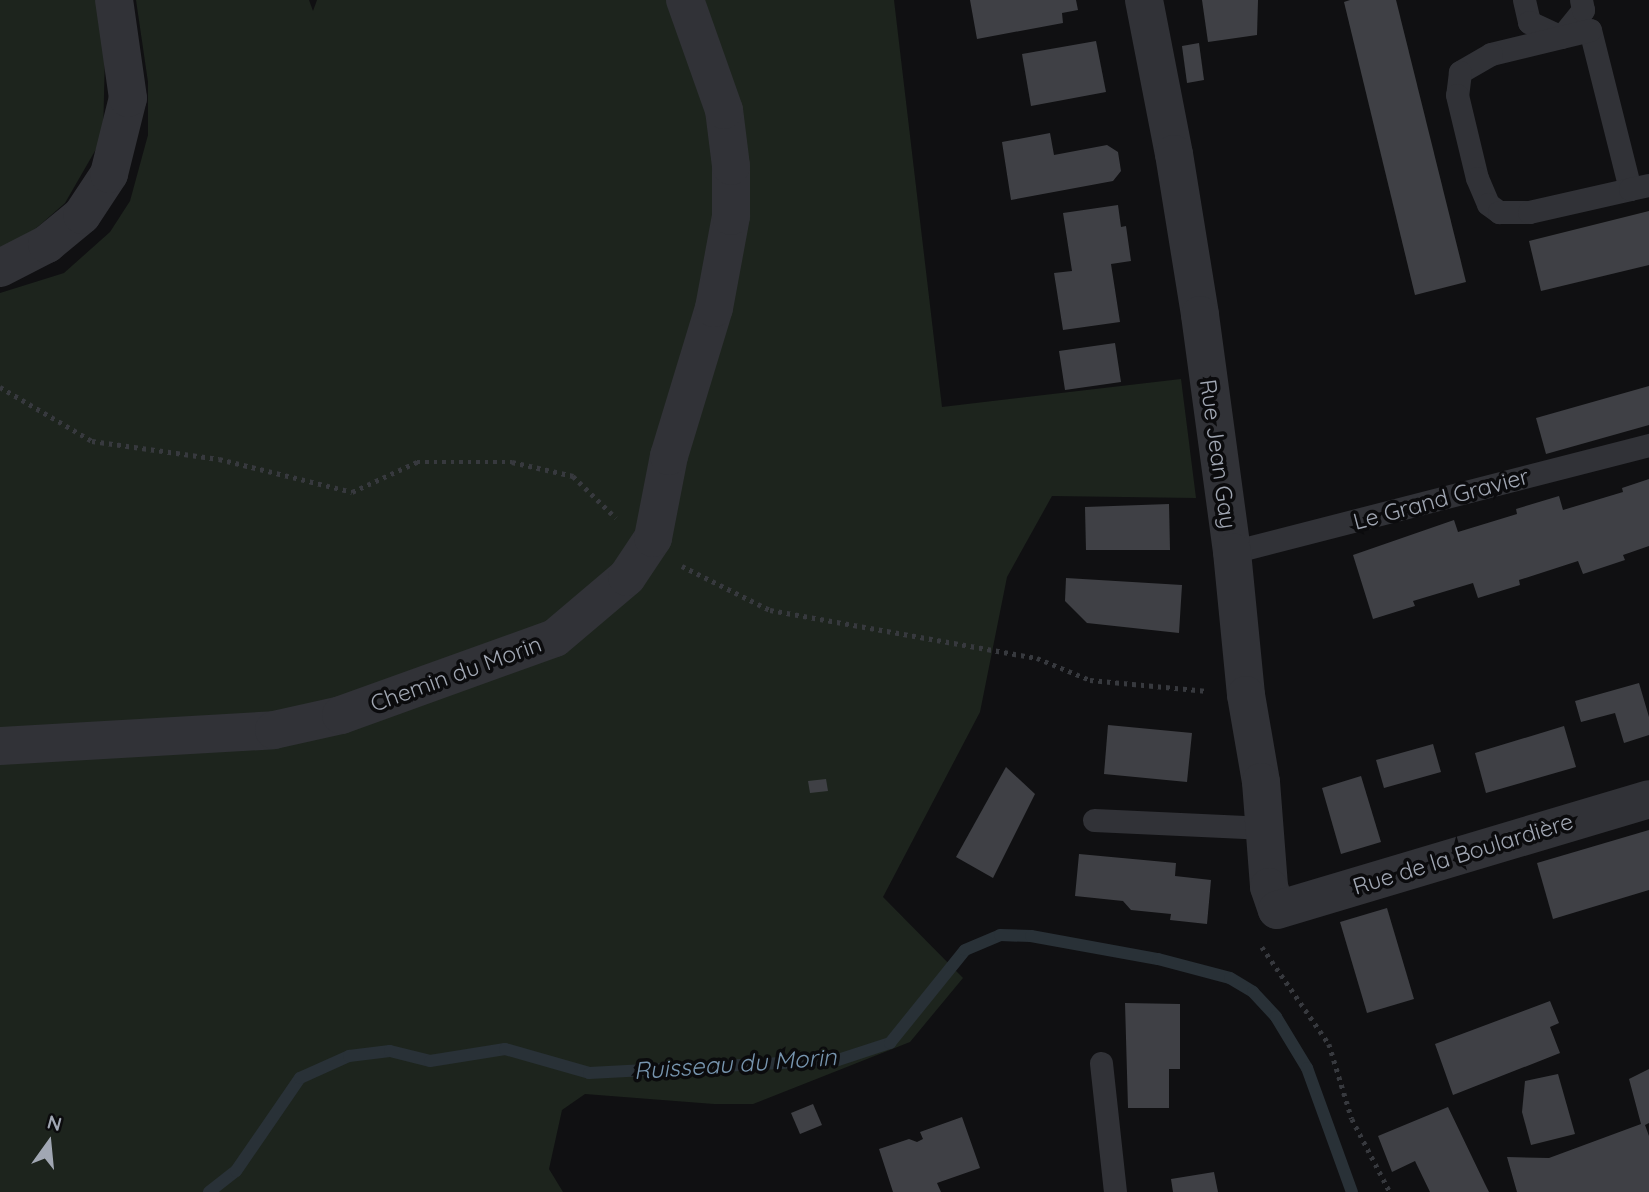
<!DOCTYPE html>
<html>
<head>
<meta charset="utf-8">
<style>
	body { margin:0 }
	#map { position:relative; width:1649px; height:1192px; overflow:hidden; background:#101012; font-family:Quicksand,sans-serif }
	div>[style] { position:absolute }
	.green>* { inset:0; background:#1d241d }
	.stream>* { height:12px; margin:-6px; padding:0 6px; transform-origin:6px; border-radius:6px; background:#293137 }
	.building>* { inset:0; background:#3f4045 }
	.path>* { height:4.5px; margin-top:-2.25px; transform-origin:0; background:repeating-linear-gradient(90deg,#37393e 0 3.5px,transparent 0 8.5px) }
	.service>* { height:23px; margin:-11.5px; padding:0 11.5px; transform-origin:11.5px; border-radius:11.5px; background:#313237 }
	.minor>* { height:38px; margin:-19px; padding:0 19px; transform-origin:19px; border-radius:19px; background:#313237 }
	span { translate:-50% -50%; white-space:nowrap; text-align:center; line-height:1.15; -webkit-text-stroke:7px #0b0b0d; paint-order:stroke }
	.street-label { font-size:23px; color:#a1a7b3 }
	.water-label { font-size:24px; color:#7795af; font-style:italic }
	.north { position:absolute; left:14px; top:1108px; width:70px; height:70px; -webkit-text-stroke:5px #0b0b0d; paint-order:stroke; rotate:15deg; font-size:19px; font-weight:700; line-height:28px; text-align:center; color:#a1a7b3 }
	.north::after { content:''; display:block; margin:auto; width:24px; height:32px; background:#a1a7b3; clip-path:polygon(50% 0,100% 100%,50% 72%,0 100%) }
</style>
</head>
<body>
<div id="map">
	<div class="green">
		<div style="clip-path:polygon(0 0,96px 0,105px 52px,103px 137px,65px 203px,24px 239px,0 248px)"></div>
		<div style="clip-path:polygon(136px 0,309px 0,313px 11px,317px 0,894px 0,942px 407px,1181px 379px,1196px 498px,1052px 496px,1007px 577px,980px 712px,883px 897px,963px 978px,910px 1042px,753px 1104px,714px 1104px,585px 1094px,562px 1110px,549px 1169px,563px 1192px,0 1192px,0 293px,64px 273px,110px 232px,130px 201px,148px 135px,148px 82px)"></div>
	</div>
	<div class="stream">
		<div style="left:209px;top:1192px;width:34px;rotate:-38deg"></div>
		<div style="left:236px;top:1171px;width:113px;rotate:-55.5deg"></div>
		<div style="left:300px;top:1078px;width:54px;rotate:-24.2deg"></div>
		<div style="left:349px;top:1056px;width:41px;rotate:-7deg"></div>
		<div style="left:390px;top:1051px;width:41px;rotate:14deg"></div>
		<div style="left:430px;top:1061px;width:76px;rotate:-9.1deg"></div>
		<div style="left:505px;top:1049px;width:87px;rotate:15.9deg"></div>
		<div style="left:589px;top:1073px;width:249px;rotate:-3deg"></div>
		<div style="left:838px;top:1060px;width:55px;rotate:-18.1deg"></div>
		<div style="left:890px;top:1043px;width:119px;rotate:-51.1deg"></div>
		<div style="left:965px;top:950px;width:38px;rotate:-23deg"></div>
		<div style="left:1000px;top:935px;width:31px;rotate:2deg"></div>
		<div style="left:1031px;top:936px;width:129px;rotate:10.3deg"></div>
		<div style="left:1158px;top:959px;width:74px;rotate:14.8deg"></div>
		<div style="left:1230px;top:978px;width:27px;rotate:31deg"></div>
		<div style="left:1253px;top:992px;width:34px;rotate:47deg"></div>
		<div style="left:1276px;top:1017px;width:60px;rotate:58.7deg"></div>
		<div style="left:1307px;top:1068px;width:132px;rotate:70.1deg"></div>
	</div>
	<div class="building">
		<div style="clip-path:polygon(970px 0,1076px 0,1078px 10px,1062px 13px,1063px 23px,977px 39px)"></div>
		<div style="clip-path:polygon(1202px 0,1258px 0,1257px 35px,1208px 42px)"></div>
		<div style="clip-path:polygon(1350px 0,1396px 0,1466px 282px,1415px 295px,1344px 2px)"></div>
		<div style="clip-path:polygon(1096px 41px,1106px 92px,1031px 106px,1022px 54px)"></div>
		<div style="clip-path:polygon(1199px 43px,1204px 80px,1187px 83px,1182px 46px)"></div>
		<div style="clip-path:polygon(1050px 133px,1054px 155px,1107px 145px,1118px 152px,1121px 171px,1113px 181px,1011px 200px,1002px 142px)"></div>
		<div style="clip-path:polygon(1118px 205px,1121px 227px,1126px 226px,1131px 261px,1111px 264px,1120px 322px,1063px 330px,1054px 273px,1072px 271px,1063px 213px)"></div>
		<div style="clip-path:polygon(1649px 211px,1649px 265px,1541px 291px,1529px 241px)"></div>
		<div style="clip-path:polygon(1115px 343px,1121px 382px,1065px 390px,1059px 351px)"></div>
		<div style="clip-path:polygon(1649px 386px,1649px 425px,1546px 454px,1536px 418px)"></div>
		<div style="clip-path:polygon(1649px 479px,1649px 546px,1623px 555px,1625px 560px,1583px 574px,1578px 561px,1519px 580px,1520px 585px,1478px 598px,1473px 583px,1413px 601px,1415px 606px,1373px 619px,1353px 555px,1454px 520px,1458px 532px,1517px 514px,1516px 509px,1559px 496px,1563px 510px,1623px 492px,1622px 488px)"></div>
		<div style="clip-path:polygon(1169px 504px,1170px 550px,1086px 550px,1085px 507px)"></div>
		<div style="clip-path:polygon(1066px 578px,1182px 585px,1179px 633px,1087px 623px,1065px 601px)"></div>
		<div style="clip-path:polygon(1639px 683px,1649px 717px,1649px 735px,1624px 743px,1615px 713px,1581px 722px,1575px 701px)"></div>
		<div style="clip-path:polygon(1108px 725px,1192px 733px,1187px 782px,1104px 774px)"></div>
		<div style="clip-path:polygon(1564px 726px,1576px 767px,1486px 793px,1475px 753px)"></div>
		<div style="clip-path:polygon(1433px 744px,1441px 772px,1384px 788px,1376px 760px)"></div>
		<div style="clip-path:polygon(1006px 767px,1035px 794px,993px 878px,956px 857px)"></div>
		<div style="clip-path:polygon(1361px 776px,1381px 842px,1341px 854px,1322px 788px)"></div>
		<div style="clip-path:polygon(826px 779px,828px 791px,810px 793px,808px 781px)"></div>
		<div style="clip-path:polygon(1649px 830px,1649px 890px,1553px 919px,1537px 863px)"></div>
		<div style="clip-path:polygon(1079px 854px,1176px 863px,1175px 876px,1211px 880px,1207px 924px,1170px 920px,1171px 914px,1131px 910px,1123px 901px,1075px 896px)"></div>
		<div style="clip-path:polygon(1387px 908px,1414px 999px,1367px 1013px,1340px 922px)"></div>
		<div style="clip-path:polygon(1550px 1001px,1559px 1023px,1550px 1027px,1560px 1053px,1453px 1095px,1435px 1044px)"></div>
		<div style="clip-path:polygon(1125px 1003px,1180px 1004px,1180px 1069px,1169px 1069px,1169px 1108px,1128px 1108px)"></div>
		<div style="clip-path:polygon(1649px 1069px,1649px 1123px,1645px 1125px,1649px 1136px,1649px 1192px,1517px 1192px,1507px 1157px,1549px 1158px,1641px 1124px,1629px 1079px)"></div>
		<div style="clip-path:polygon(1558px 1074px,1575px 1134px,1531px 1145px,1522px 1112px,1525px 1081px)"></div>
		<div style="clip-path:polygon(813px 1104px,822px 1125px,800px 1134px,791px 1113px)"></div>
		<div style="clip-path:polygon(1448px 1107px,1485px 1184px,1489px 1192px,1430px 1192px,1415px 1161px,1392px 1172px,1378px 1136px)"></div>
		<div style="clip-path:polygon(962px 1117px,980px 1168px,937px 1183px,941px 1192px,893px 1192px,879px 1149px,909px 1139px,917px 1142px,923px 1139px,920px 1132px)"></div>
		<div style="clip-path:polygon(1214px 1172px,1218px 1192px,1173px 1192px,1171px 1179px)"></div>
	</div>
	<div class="path">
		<div style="left:0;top:387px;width:107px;rotate:30.4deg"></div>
		<div style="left:92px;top:441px;width:128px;rotate:8.1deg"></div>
		<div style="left:219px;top:459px;width:137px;rotate:13.9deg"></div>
		<div style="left:352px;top:492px;width:72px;rotate:-24.8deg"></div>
		<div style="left:417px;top:462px;width:95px"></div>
		<div style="left:512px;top:462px;width:63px;rotate:12.9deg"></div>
		<div style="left:573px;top:476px;width:60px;rotate:44.3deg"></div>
		<div style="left:682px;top:566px;width:98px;rotate:26.6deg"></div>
		<div style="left:770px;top:610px;width:271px;rotate:10.2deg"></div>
		<div style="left:1037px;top:658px;width:57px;rotate:22.5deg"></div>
		<div style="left:1090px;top:680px;width:118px;rotate:5.4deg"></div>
		<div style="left:1262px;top:947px;width:118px;rotate:55.4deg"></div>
		<div style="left:1329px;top:1044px;width:78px;rotate:73deg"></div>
		<div style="left:1352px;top:1119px;width:82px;rotate:62.5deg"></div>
	</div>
	<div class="service">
		<div style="left:1524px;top:0;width:23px;rotate:77deg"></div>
		<div style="left:1529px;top:22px;width:35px;rotate:25deg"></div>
		<div style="left:1561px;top:37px;width:35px;rotate:-51deg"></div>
		<div style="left:1583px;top:10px;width:10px;rotate:-101deg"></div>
		<div style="left:1630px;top:189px;width:164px;rotate:-104.1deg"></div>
		<div style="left:1590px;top:30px;width:102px;rotate:166.4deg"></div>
		<div style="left:1491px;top:54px;width:36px;rotate:150deg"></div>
		<div style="left:1460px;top:72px;width:23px;rotate:97deg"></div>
		<div style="left:1457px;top:95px;width:85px;rotate:76.5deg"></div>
		<div style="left:1477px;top:178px;width:28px;rotate:67deg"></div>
		<div style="left:1488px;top:204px;width:14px;rotate:36deg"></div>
		<div style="left:1499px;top:212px;width:30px"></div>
		<div style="left:1529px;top:212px;width:104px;rotate:-12.8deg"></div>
		<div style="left:1630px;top:189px;width:19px;rotate:-12deg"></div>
		<div style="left:1232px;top:552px;width:431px;rotate:-14.4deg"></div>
		<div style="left:1094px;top:820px;width:172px;rotate:2.7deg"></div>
		<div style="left:1101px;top:1063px;width:130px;rotate:83.8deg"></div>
	</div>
	<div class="minor">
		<div style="left:1144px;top:0;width:157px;rotate:79deg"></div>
		<div style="left:1174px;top:154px;width:163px;rotate:80.8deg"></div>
		<div style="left:1200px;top:315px;width:239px;rotate:82.3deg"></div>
		<div style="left:1232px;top:552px;width:144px;rotate:84.4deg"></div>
		<div style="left:1246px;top:695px;width:88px;rotate:80.2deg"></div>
		<div style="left:1261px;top:782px;width:105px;rotate:85.6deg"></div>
		<div style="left:1269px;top:887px;width:24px;rotate:71deg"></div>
		<div style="left:1277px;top:910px;width:388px;rotate:-16.6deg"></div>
		<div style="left:0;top:268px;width:53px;rotate:-27.1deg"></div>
		<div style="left:47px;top:244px;width:45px;rotate:-39.6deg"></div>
		<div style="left:82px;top:215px;width:49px;rotate:-56.6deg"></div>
		<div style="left:109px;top:174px;width:78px;rotate:-76deg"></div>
		<div style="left:128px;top:98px;width:99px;rotate:-98.1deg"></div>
		<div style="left:0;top:746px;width:274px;rotate:-3.3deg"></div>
		<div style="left:274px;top:730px;width:69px;rotate:-12.6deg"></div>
		<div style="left:341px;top:715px;width:227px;rotate:-19.8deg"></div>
		<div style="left:555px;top:638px;width:94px;rotate:-40.3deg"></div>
		<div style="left:627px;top:577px;width:47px;rotate:-56.3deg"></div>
		<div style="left:653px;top:538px;width:84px;rotate:-79deg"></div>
		<div style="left:669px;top:456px;width:155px;rotate:-73.1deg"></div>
		<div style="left:714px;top:308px;width:94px;rotate:-79.5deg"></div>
		<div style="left:731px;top:216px;width:50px;rotate:-90deg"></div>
		<div style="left:731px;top:166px;width:56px;rotate:-97.1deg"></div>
		<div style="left:724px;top:110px;width:117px;rotate:-109.5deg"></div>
	</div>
	<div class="street-label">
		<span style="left:1218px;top:454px;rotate:82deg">Rue Jean Gay</span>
		<span style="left:1441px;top:499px;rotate:-15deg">Le Grand Gravier</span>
		<span style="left:456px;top:674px;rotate:-20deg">Chemin du Morin</span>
		<span style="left:1463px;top:854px;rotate:-17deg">Rue de la Boulardière</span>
	</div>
	<div class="water-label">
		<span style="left:735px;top:1064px;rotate:-4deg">Ruisseau du Morin</span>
	</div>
	<div class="north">N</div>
</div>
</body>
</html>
